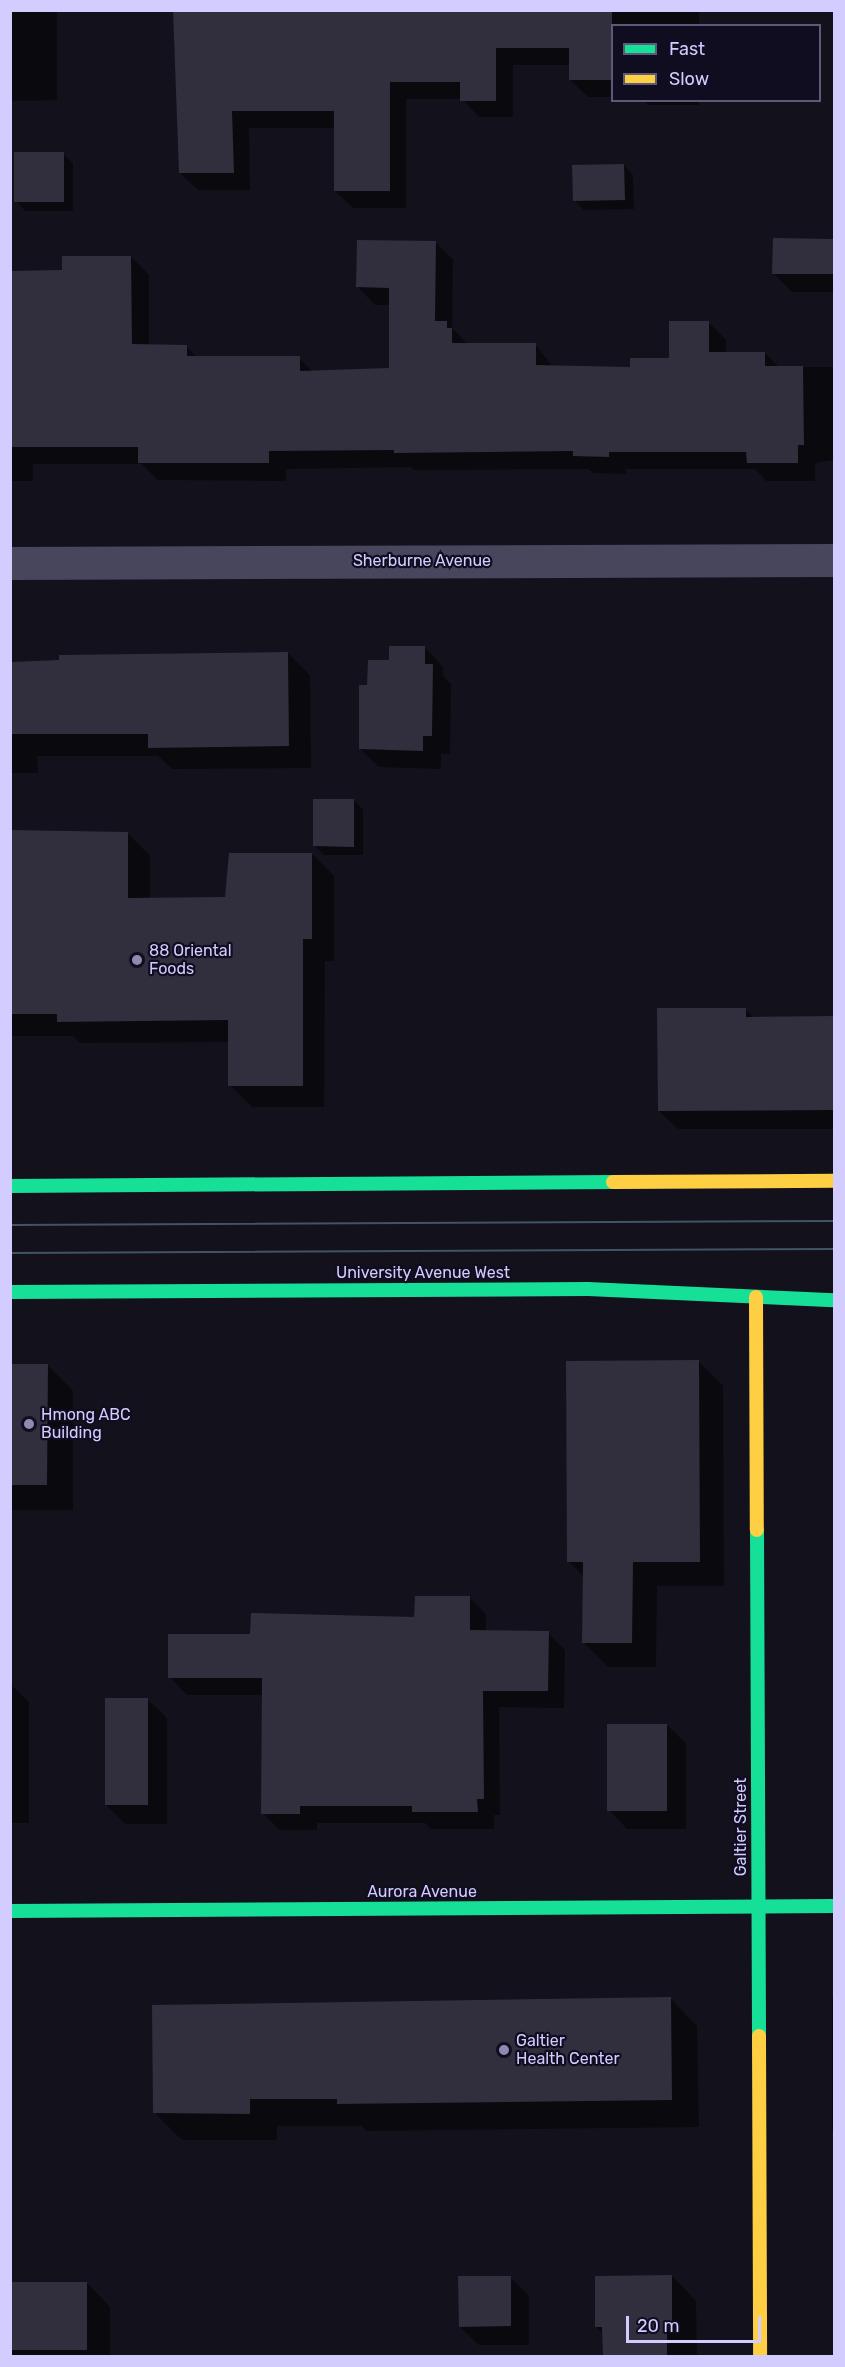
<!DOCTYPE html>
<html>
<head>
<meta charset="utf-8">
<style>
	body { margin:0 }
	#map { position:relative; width:845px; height:2367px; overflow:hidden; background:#13111c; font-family:Rubik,sans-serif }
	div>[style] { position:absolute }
	.shadow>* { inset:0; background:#0007 }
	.building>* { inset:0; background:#312e3e }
	.street>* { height:33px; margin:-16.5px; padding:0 16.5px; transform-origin:16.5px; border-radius:16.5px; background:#47465d }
	.fast>* { height:14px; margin:-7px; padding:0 7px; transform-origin:7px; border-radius:7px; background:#16e098 }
	.slow>* { height:14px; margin:-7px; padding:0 7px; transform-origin:7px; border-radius:7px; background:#ffcf43 }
	.tram>* { height:1.5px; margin:-0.75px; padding:0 0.75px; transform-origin:0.75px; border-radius:0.75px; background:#3f5566 }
	.dots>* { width:16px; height:16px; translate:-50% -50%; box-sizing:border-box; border:3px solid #100d20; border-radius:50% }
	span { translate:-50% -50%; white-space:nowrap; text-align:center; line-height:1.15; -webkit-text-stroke:4.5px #100d20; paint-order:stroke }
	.street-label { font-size:16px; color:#d2ccff }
	.poi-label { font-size:16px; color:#d2ccff }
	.left { translate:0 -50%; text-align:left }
	.frame { position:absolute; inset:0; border:12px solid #d2ccff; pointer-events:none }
	.legend { position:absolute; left:611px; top:24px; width:210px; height:78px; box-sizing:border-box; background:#100d20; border:2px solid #5e5979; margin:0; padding:8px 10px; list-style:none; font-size:18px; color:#d2ccff }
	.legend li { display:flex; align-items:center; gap:12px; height:30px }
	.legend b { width:30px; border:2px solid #5e5979 }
	.scale { position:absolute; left:626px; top:2316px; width:135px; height:27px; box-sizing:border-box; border:3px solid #d2ccff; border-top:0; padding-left:8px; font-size:18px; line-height:21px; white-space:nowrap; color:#d2ccff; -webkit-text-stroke:4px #100d20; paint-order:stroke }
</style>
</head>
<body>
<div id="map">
	<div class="shadow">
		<div style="clip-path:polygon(10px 10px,57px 10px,57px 100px,10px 101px)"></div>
		<div style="clip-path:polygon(175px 10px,699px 11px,699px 26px,612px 26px,612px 97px,588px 97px,570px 80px,570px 65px,513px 65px,513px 117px,479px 117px,462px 99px,406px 99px,406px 208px,353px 208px,335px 191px,335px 128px,249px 128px,250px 190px,198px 190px,180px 173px)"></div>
		<div style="clip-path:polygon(643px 100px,699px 100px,699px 105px,648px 105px)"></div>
		<div style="clip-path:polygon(63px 154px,73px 163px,73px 211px,25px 211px,16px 201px)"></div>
		<div style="clip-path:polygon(624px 165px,633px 175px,634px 209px,584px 210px,574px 200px)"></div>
		<div style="clip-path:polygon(774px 239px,834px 240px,834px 292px,792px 292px,774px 274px)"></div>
		<div style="clip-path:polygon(435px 242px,453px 260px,452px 328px,467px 344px,535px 344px,553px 367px,632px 368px,671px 360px,708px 322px,726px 340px,726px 353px,765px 353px,779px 367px,834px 367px,834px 460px,815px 463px,815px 481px,766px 481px,755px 469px,626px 469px,626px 474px,593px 473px,588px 469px,414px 470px,411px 467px,286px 469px,286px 481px,158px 480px,142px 464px,33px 464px,33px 481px,10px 481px,10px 273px,64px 271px,131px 257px,149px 275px,149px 346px,186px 346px,197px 358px,299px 358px,313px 372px,391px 370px,390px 305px,375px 305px,358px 287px)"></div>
		<div style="clip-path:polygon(425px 648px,443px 667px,443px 676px,451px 684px,450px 754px,441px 754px,441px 769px,379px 767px,360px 749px,369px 687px,391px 661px)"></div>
		<div style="clip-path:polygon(288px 653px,310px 675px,311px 768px,172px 769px,158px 756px,37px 756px,38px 773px,10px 773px,10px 664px)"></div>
		<div style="clip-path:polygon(354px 800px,363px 810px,363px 855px,324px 855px,314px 845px)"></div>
		<div style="clip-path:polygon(10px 832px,128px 834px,150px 856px,150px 900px,227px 899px,312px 854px,334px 876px,334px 961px,325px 961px,324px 1107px,252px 1107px,230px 1085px,230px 1042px,80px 1043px,73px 1036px,10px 1036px)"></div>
		<div style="clip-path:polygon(745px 1009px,754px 1018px,834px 1017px,834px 1129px,678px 1129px,659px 1111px)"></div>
		<div style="clip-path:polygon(699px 1362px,723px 1386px,724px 1586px,657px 1586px,656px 1667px,608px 1667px,583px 1642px,584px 1577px,568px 1561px)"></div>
		<div style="clip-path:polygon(10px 1365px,47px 1365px,73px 1391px,73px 1510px,10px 1510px)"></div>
		<div style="clip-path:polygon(469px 1597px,486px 1614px,486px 1632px,548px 1633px,565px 1650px,564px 1708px,499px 1707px,500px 1815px,494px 1815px,494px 1829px,431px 1829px,425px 1823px,317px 1823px,317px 1830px,280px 1830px,263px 1813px,263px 1695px,187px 1695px,170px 1677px,252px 1635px,416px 1619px)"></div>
		<div style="clip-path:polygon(10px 1684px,29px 1702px,29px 1823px,10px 1823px)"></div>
		<div style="clip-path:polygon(148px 1700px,167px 1718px,167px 1824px,125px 1824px,106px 1805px)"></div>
		<div style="clip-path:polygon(667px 1725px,686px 1744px,686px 1829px,627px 1829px,609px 1810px)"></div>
		<div style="clip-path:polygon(670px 1998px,697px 2026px,699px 2127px,366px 2131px,362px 2126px,277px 2126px,277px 2140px,182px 2140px,154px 2112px)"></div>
		<div style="clip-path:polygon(832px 1998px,834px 1998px,834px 2132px,832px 2130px)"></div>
		<div style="clip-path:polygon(672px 2276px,696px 2301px,697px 2356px,604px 2356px,604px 2334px,596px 2327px)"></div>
		<div style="clip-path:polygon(510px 2277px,529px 2296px,529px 2345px,479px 2345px,460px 2327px)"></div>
		<div style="clip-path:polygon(10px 2283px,87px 2283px,110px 2307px,110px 2356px,10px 2356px)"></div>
	</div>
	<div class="building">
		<div style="clip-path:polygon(173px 10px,612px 10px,612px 80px,569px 80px,569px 48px,496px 48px,496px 101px,460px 101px,460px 82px,390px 82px,390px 191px,334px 191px,334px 111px,232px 111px,234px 173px,179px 173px)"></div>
		<div style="clip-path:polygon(14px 152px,64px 152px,64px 202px,14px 202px)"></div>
		<div style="clip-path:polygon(624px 164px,625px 200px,573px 201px,572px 165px)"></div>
		<div style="clip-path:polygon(773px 238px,834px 239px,834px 274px,772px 274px)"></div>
		<div style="clip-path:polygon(357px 240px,436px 241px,435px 321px,447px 321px,447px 328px,452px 328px,452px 343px,536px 343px,536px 365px,630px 367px,630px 358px,669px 358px,669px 321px,709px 321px,709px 352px,765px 352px,765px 366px,803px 366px,804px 445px,798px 445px,798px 463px,747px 463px,746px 452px,609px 452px,609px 457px,573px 456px,573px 451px,394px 453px,394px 450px,269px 451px,269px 463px,138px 463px,138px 447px,10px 447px,10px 271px,62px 270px,62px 256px,131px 256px,132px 344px,187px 345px,187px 356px,300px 356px,300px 371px,389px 368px,389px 288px,356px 287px)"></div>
		<div style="clip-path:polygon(389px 646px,425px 646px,425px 664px,433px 664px,432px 736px,423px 736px,423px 751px,359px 749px,359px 685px,367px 685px,368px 660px,389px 660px)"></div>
		<div style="clip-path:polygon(288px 652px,289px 746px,148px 748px,148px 734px,10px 734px,10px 662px,59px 660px,59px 655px)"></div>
		<div style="clip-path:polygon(313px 799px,354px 799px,354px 847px,313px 846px)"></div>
		<div style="clip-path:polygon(10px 830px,128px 832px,128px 898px,225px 897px,229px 853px,312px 853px,312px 939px,303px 939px,303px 1086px,228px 1086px,228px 1020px,57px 1022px,57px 1014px,10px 1014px)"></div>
		<div style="clip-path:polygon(657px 1008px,746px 1008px,746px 1017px,834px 1016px,834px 1110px,658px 1111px)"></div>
		<div style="clip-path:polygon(699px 1360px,700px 1562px,633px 1562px,632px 1643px,582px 1643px,583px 1562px,567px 1562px,566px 1361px)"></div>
		<div style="clip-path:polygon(10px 1364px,48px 1364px,47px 1485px,10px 1485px)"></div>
		<div style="clip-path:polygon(415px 1596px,470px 1596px,470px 1630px,549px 1631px,548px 1691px,483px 1691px,484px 1799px,477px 1799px,478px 1812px,412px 1812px,412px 1806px,300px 1806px,300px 1814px,261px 1814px,262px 1678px,168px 1678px,168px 1634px,250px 1634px,251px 1613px,414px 1617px)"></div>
		<div style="clip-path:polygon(105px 1698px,148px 1698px,148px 1805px,105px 1805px)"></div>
		<div style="clip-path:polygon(607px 1724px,667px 1724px,667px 1811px,607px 1811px)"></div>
		<div style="clip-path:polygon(671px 1997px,672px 2100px,337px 2104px,337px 2099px,250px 2099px,250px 2114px,153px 2113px,152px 2005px)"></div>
		<div style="clip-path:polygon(672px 2275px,672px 2327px,667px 2327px,667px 2356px,603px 2356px,602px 2327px,595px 2327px,595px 2276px)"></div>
		<div style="clip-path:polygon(458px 2276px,511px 2276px,511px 2326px,459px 2327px)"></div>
		<div style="clip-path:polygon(10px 2282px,87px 2282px,87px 2350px,10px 2350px)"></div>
	</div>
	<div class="street">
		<div style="left:10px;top:563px;width:824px;rotate:-0.21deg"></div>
	</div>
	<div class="fast">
		<div style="left:10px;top:1186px;width:603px;rotate:-0.38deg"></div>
		<div style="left:10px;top:1292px;width:578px;rotate:-0.3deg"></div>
		<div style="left:588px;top:1289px;width:246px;rotate:2.6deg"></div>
		<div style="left:757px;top:1530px;width:506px;rotate:89.77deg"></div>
		<div style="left:10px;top:1911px;width:824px;rotate:-0.35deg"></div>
	</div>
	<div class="slow">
		<div style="left:613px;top:1182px;width:221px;rotate:-0.3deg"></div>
		<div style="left:756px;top:1297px;width:233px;rotate:89.8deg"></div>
		<div style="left:759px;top:2036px;width:320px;rotate:89.8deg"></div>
	</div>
	<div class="tram">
		<div style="left:10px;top:1225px;width:824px;rotate:-0.28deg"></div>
		<div style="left:10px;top:1253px;width:824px;rotate:-0.28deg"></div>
	</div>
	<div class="dots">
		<div style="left:137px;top:960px;background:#8f8bb0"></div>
		<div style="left:29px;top:1424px;background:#8f8bb0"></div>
		<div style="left:504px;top:2050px;background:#8f8bb0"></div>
	</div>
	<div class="street-label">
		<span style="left:422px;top:561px">Sherburne Avenue</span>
		<span style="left:423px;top:1273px">University Avenue West</span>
		<span style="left:741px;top:1827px;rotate:-90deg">Galtier Street</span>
		<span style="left:422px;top:1892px">Aurora Avenue</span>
	</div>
	<div class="poi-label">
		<span class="left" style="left:149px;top:960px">88 Oriental<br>Foods</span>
		<span class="left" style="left:41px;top:1424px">Hmong ABC<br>Building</span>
		<span class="left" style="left:516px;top:2050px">Galtier<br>Health Center</span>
	</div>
	<div class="frame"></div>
	<ul class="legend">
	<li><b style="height:8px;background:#16e098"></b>Fast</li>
	<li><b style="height:8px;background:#ffcf43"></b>Slow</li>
	</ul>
	<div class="scale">20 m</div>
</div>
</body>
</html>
